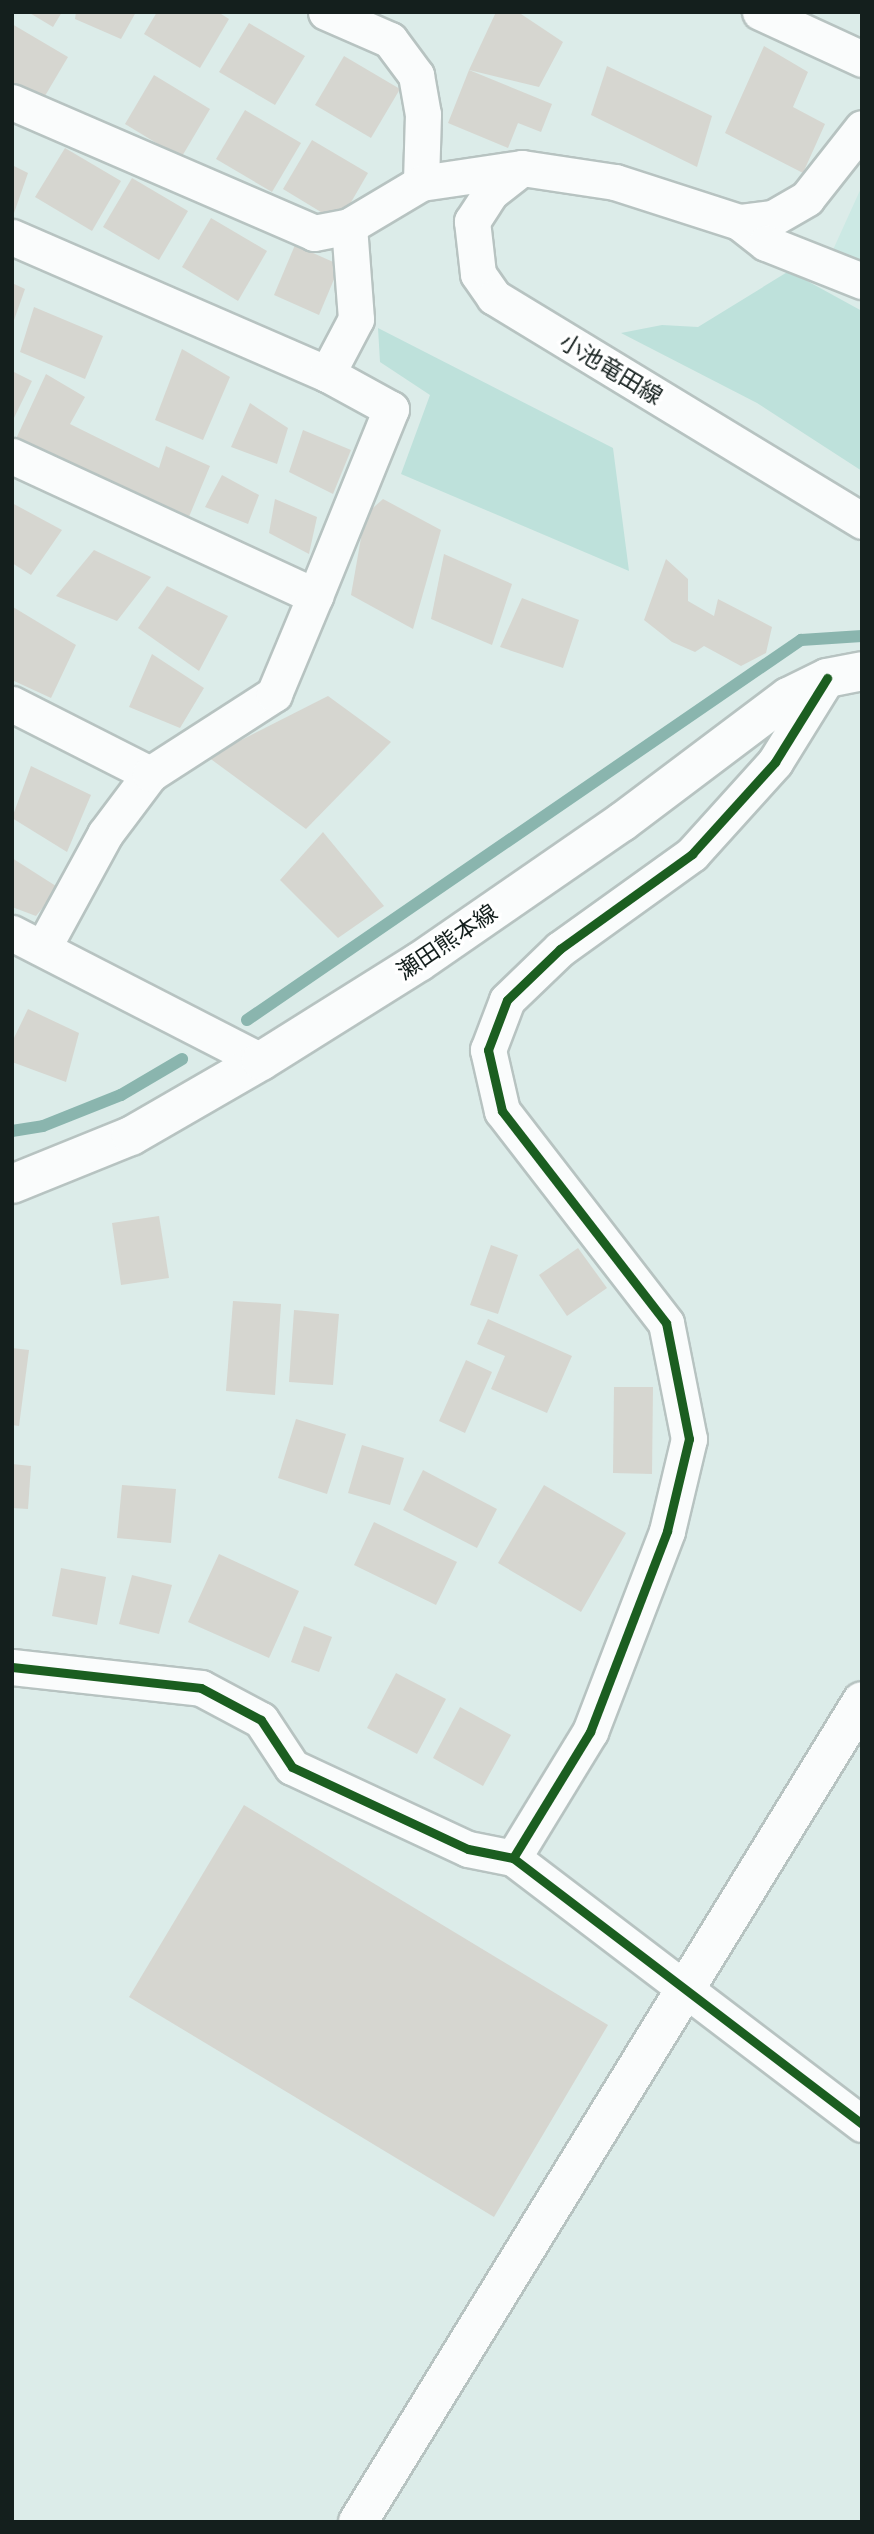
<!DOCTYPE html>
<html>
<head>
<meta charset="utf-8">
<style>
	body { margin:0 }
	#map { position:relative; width:874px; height:2534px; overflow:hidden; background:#dcece9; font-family:"DM Sans","Noto Sans JP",sans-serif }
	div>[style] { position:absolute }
	.built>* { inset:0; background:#cce9e4 }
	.green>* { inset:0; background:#bee1db }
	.stream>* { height:12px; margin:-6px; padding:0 6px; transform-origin:6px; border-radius:6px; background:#8ab5ae }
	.building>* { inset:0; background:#d6d6d0 }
	.roads { filter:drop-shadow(2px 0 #b7c3c1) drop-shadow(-2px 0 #b7c3c1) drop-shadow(0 2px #b7c3c1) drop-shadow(0 -2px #b7c3c1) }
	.street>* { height:35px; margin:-17.5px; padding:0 17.5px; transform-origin:17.5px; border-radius:17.5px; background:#fafcfc }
	.secondary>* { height:38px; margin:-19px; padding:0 19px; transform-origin:19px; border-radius:19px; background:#fafcfc }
	.cycleway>* { height:9px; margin:-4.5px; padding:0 4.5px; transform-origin:4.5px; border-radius:4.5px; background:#1b5e20 }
	span { translate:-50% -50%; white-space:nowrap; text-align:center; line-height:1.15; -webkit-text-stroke:6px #fff; paint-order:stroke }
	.street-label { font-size:23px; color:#141f1d }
	.frame { position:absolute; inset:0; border:14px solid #141f1d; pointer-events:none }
</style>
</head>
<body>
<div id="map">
	<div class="built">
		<div style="clip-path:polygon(862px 186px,862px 264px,832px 252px)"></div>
	</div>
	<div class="green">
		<div style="clip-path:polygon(789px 271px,862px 311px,862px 471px,757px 403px,621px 333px,662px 325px,698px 327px)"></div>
		<div style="clip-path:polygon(378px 328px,613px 448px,629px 571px,401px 474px,430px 395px,380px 362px)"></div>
	</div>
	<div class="stream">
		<div style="left:247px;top:1020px;width:672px;rotate:-34.45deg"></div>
		<div style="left:801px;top:640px;width:61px;rotate:-3.8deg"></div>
		<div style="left:12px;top:1131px;width:31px;rotate:-9deg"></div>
		<div style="left:43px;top:1126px;width:84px;rotate:-21.7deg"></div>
		<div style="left:121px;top:1095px;width:71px;rotate:-30.5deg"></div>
	</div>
	<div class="building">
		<div style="clip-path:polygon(28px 12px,62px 12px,53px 27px)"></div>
		<div style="clip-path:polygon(76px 12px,136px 12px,121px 39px,75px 19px)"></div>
		<div style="clip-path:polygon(157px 12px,218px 12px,229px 19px,200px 68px,144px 34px)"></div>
		<div style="clip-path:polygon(496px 12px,518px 12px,563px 42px,539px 87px,469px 70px)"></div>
		<div style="clip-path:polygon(249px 23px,305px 56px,275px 105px,219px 72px)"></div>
		<div style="clip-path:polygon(12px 24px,68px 57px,39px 106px,12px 90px)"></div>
		<div style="clip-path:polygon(764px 46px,808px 72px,793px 107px,825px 124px,803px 173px,725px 133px)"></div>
		<div style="clip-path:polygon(344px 56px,400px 89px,371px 138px,315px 105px)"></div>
		<div style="clip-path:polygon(607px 66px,712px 116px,697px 167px,591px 115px)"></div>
		<div style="clip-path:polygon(469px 70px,552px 104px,541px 132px,518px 123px,508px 148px,448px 123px)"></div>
		<div style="clip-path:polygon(154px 75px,210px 109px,181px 158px,125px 124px)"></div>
		<div style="clip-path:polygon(245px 110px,301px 143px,272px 192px,216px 159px)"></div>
		<div style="clip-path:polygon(312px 140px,368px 173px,339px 223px,283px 189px)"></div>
		<div style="clip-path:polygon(65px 148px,121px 181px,92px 231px,35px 197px)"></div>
		<div style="clip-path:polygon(12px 165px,28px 173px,13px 216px,12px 216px)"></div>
		<div style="clip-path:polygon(132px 178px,188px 211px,159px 260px,103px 227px)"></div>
		<div style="clip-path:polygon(211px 218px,267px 251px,238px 301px,182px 267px)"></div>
		<div style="clip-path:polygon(295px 245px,340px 265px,319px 315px,274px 295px)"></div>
		<div style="clip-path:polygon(12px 283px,25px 289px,13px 323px,12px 323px)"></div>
		<div style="clip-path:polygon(34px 307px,103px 336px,85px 379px,20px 352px)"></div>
		<div style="clip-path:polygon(182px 349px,230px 377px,203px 440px,155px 420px)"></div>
		<div style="clip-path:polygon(12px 371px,32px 381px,12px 422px)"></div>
		<div style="clip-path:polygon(46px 374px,85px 397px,70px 424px,159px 468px,166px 446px,210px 466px,186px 524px,15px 441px)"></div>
		<div style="clip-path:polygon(250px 403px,288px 428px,277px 464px,231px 447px)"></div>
		<div style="clip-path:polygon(303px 430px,351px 450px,333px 494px,289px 472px)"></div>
		<div style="clip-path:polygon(222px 475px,259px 495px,248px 524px,205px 507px)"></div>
		<div style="clip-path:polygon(275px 499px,317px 517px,309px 554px,269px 533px)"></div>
		<div style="clip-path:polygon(383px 499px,441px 530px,413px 629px,351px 595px,365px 515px)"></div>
		<div style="clip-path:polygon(12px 503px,62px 530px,31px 575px,12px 563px)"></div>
		<div style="clip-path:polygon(94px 550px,151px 577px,117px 621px,56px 596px)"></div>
		<div style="clip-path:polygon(444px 554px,512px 584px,492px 645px,431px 619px)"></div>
		<div style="clip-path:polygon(666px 559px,688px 579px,688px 601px,714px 616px,718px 599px,772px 627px,766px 653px,741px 666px,704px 646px,695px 652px,672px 642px,644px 620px)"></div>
		<div style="clip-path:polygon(167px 586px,228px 616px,199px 671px,138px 628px)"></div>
		<div style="clip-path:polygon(522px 598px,579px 620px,563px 668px,500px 647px)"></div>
		<div style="clip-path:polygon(13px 607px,76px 645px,51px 698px,12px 680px)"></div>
		<div style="clip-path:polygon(152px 654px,204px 688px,180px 728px,129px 707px)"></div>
		<div style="clip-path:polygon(328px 696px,391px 742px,306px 829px,208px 757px)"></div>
		<div style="clip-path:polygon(31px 766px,91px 795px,67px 852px,12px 818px)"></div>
		<div style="clip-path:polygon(323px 832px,384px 906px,338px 938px,280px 880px)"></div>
		<div style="clip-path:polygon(12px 858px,59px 888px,36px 916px,12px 907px)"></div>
		<div style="clip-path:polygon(28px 1009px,79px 1033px,66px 1082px,12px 1062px,12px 1042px)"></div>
		<div style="clip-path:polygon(159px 1216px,169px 1278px,121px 1285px,112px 1223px)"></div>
		<div style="clip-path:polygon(491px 1245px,518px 1255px,498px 1314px,470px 1305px)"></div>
		<div style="clip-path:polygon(578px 1248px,607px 1288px,567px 1316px,539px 1275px)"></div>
		<div style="clip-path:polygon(233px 1301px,281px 1304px,275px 1395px,226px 1391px)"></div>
		<div style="clip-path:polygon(294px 1310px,339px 1314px,333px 1385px,289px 1382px)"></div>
		<div style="clip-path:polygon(488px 1319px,572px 1356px,547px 1413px,491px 1389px,505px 1356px,477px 1344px)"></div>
		<div style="clip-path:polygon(12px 1348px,29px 1350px,19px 1426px,12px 1425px)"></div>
		<div style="clip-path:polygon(466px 1360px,492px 1372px,465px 1433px,439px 1421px)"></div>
		<div style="clip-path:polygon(614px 1387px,653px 1387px,652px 1474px,613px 1473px)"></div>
		<div style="clip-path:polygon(296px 1419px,346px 1434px,327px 1494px,278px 1478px)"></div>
		<div style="clip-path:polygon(362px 1445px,404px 1458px,390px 1505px,348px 1493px)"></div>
		<div style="clip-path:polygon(12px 1464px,31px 1466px,28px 1509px,12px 1508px)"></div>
		<div style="clip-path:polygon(423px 1470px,497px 1509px,477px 1548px,403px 1510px)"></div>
		<div style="clip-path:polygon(122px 1485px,176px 1489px,171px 1543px,117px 1538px)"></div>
		<div style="clip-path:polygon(544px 1485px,626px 1533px,581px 1612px,498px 1563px)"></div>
		<div style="clip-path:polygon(374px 1522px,457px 1562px,436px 1605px,354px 1565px)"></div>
		<div style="clip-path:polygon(219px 1554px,299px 1591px,269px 1658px,188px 1622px)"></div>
		<div style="clip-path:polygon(61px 1568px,106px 1577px,97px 1625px,52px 1616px)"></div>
		<div style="clip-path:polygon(132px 1575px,172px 1585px,159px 1634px,119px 1624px)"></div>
		<div style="clip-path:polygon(304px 1626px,332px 1637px,319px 1672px,291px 1662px)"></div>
		<div style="clip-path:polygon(396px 1673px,446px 1699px,417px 1754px,367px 1728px)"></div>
		<div style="clip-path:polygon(460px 1707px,511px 1735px,483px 1786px,433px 1758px)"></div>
		<div style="clip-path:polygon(244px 1805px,608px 2025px,494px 2217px,129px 1997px)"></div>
	</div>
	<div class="roads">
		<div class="street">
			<div style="left:326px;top:12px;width:70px;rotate:23.6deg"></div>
			<div style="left:390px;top:40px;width:44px;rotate:53.4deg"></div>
			<div style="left:416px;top:75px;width:40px;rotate:80deg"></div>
			<div style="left:423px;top:114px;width:69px;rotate:91.7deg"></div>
			<div style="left:760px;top:12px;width:112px;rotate:24.7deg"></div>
			<div style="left:12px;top:102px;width:329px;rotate:23.4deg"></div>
			<div style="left:314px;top:233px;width:36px;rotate:-11deg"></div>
			<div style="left:349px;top:226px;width:84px;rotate:-30.8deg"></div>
			<div style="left:421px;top:183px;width:102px;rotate:-8.4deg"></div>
			<div style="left:522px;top:168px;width:94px;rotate:8.6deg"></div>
			<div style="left:615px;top:182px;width:130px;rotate:17.9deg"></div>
			<div style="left:739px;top:222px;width:34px;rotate:-7deg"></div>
			<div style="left:773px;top:218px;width:39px;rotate:-30deg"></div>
			<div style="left:807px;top:198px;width:89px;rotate:-51.8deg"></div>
			<div style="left:522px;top:168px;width:39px;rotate:142deg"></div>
			<div style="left:491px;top:192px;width:35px;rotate:123deg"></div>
			<div style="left:472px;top:221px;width:53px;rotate:83.5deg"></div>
			<div style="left:478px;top:274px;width:28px;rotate:55deg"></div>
			<div style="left:494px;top:297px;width:431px;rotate:31.3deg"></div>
			<div style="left:739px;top:222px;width:34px;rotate:38deg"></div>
			<div style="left:766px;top:243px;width:103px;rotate:21.6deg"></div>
			<div style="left:12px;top:237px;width:344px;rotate:23.5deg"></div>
			<div style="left:12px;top:456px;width:334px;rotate:24.8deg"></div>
			<div style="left:12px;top:704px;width:155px;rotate:26.9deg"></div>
			<div style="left:12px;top:933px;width:280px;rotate:27.2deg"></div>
			<div style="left:44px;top:946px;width:128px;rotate:-61.4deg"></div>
			<div style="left:105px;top:834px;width:75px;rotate:-53.1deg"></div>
			<div style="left:150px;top:774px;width:148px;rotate:-32.8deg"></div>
			<div style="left:274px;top:694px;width:106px;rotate:-67.3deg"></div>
			<div style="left:315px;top:596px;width:202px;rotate:-67.9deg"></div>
			<div style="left:391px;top:409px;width:73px;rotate:-151.3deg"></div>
			<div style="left:327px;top:374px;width:62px;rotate:-62.2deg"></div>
			<div style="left:356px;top:319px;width:93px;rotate:-94.3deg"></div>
			<div style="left:12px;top:1667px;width:190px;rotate:6.3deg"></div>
			<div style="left:201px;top:1688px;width:68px;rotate:28.1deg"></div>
			<div style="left:261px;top:1720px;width:56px;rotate:56.6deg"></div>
			<div style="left:292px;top:1767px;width:194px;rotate:25deg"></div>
			<div style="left:468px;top:1849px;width:46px;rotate:11.3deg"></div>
			<div style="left:513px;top:1858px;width:439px;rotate:37.3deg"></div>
			<div style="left:513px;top:1858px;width:148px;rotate:-58.6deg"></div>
			<div style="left:590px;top:1732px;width:215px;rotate:-69deg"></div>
			<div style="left:667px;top:1531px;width:95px;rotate:-76.6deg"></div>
			<div style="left:689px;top:1439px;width:118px;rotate:-101.2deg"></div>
			<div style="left:666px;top:1323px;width:268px;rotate:-127.7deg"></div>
			<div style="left:502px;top:1111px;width:63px;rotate:-102.9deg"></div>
			<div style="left:488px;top:1050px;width:53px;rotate:-69.2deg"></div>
			<div style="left:507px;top:1000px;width:74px;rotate:-43.9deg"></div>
			<div style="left:560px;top:949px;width:163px;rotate:-35.7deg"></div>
			<div style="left:692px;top:854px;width:124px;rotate:-47.9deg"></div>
			<div style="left:775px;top:762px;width:99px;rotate:-58.2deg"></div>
		</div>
		<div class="secondary">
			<div style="left:12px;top:1184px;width:128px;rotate:-22deg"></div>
			<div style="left:131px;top:1136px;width:150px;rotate:-30deg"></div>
			<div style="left:261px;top:1061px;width:186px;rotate:-32.1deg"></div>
			<div style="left:419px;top:962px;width:247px;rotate:-34.6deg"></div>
			<div style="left:622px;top:822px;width:208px;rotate:-37deg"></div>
			<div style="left:788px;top:697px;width:43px;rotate:-26deg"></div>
			<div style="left:827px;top:678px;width:36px;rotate:-11deg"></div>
			<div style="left:358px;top:2522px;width:963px;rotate:-58.45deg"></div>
		</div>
	</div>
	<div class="cycleway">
		<div style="left:12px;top:1667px;width:190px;rotate:6.3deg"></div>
		<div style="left:201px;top:1688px;width:68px;rotate:28.1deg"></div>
		<div style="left:261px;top:1720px;width:56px;rotate:56.6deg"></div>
		<div style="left:292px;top:1767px;width:194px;rotate:25deg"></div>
		<div style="left:468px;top:1849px;width:46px;rotate:11.3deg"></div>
		<div style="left:513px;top:1858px;width:439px;rotate:37.3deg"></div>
		<div style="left:513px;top:1858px;width:148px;rotate:-58.6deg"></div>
		<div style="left:590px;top:1732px;width:215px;rotate:-69deg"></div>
		<div style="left:667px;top:1531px;width:95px;rotate:-76.6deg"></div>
		<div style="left:689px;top:1439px;width:118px;rotate:-101.2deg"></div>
		<div style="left:666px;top:1323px;width:268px;rotate:-127.7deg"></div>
		<div style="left:502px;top:1111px;width:63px;rotate:-102.9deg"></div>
		<div style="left:488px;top:1050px;width:53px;rotate:-69.2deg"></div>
		<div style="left:507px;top:1000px;width:74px;rotate:-43.9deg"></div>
		<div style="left:560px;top:949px;width:163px;rotate:-35.7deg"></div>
		<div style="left:692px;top:854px;width:124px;rotate:-47.9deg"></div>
		<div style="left:775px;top:762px;width:99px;rotate:-58.2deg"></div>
	</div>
	<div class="street-label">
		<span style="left:611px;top:369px;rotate:31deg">小池竜田線</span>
		<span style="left:447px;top:942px;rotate:-34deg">瀬田熊本線</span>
	</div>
	<div class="frame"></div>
</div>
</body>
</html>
